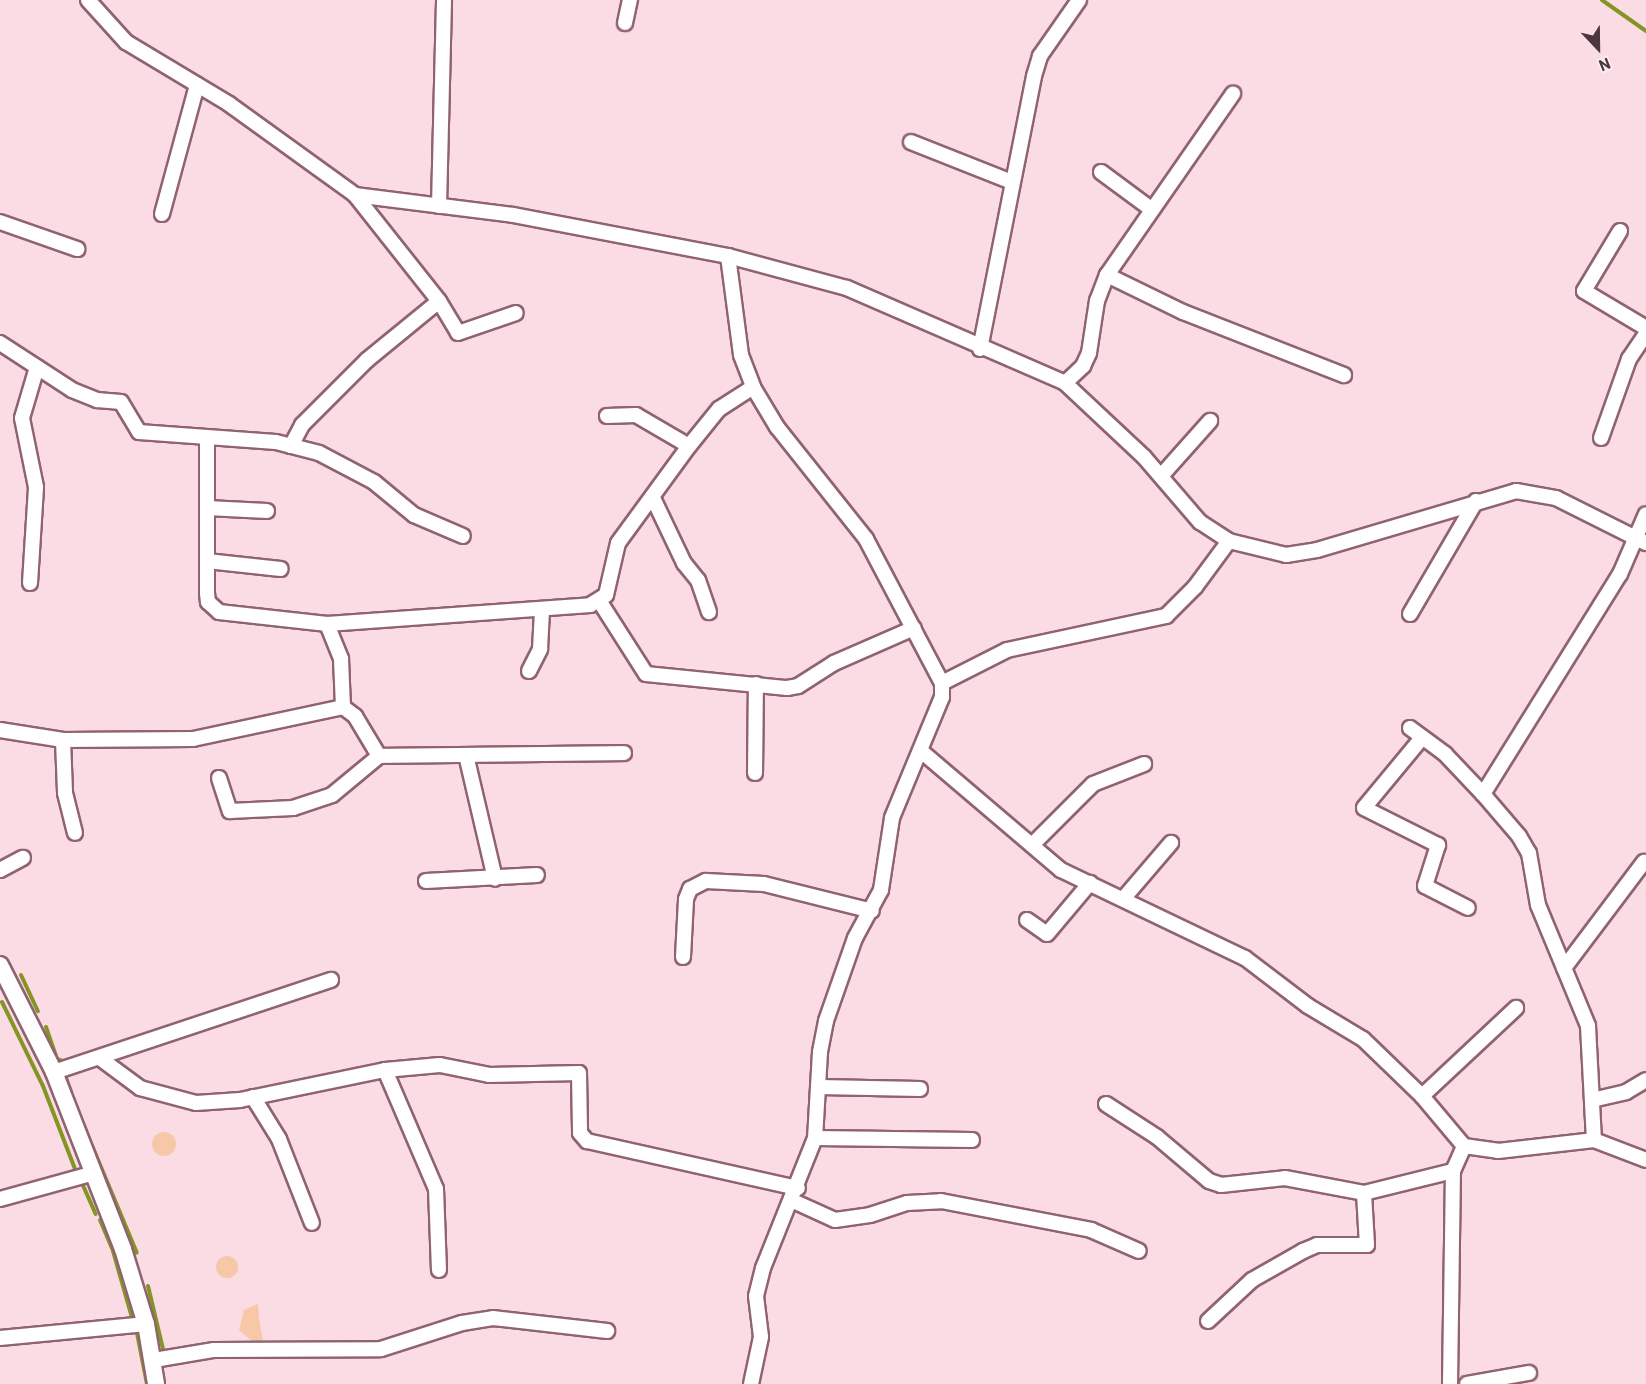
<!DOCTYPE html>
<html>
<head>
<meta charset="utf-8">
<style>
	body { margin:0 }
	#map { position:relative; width:1646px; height:1384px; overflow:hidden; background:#fbdbe4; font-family:Barlow,sans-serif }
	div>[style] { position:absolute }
	.green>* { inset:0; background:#f6c8a7 }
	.round { border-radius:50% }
	.stream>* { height:4px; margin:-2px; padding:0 2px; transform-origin:2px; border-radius:2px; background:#849524 }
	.roads { filter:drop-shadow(2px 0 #906371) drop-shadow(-2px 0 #906371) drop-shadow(0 2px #906371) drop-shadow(0 -2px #906371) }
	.minor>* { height:14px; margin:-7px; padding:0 7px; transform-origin:7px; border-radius:7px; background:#fff }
	.tertiary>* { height:16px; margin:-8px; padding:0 8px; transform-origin:8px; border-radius:8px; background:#fff }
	span { translate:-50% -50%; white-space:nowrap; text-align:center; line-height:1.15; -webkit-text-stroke:4.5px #f9eef1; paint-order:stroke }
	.north { position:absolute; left:1568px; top:18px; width:60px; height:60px; -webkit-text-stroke:4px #f9eef1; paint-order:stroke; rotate:158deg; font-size:16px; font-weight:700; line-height:24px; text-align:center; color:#4b363d }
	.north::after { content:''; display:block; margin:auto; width:21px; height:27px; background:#4b363d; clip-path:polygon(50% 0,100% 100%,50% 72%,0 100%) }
</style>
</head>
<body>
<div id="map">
	<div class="green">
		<div class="round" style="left:152px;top:1132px;width:24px;height:24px"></div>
		<div class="round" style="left:216px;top:1256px;width:22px;height:22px"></div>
		<div style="clip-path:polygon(258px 1304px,259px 1319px,264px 1346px,252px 1341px,239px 1330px,244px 1310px)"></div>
	</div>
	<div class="stream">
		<div style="left:1602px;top:0;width:54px;rotate:35.2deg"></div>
		<div style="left:21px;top:975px;width:40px;rotate:65deg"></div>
		<div style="left:2px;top:1002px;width:93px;rotate:64deg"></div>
		<div style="left:43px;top:1086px;width:94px;rotate:68.9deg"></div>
		<div style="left:46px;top:1027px;width:34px;rotate:71deg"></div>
		<div style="left:57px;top:1059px;width:9px;rotate:18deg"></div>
		<div style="left:66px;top:1078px;width:15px;rotate:70deg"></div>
		<div style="left:75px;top:1105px;width:160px;rotate:67.3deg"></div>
		<div style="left:81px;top:1181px;width:36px;rotate:66deg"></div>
		<div style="left:100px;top:1220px;width:34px;rotate:67deg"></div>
		<div style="left:113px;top:1251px;width:73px;rotate:74.1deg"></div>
		<div style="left:148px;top:1286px;width:69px;rotate:76.6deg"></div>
		<div style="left:137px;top:1333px;width:52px;rotate:78.9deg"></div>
	</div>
	<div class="roads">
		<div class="minor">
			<div style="left:88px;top:0;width:57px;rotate:47.9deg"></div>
			<div style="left:126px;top:42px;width:120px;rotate:31deg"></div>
			<div style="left:229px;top:104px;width:155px;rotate:35.8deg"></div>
			<div style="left:355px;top:195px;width:159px;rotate:7.2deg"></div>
			<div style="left:513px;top:215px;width:219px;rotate:10.8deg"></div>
			<div style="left:728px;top:256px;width:123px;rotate:15.1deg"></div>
			<div style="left:847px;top:288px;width:238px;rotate:23.5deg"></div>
			<div style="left:1065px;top:383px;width:108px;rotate:43.1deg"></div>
			<div style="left:1144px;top:457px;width:86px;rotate:49.3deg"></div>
			<div style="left:1200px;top:522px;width:35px;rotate:33deg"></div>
			<div style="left:1229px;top:541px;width:59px;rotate:13.8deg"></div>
			<div style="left:1286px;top:555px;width:31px;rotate:-9deg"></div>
			<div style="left:1317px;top:550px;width:208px;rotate:-16.5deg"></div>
			<div style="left:1516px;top:491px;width:41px;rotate:9.9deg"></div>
			<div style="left:1556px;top:498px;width:101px;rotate:26.6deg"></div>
			<div style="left:625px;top:23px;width:24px;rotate:-78deg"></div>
			<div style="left:911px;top:142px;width:109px;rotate:21.6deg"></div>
			<div style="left:1101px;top:172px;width:62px;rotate:36.5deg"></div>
			<div style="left:355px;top:195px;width:135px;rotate:51.6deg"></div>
			<div style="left:439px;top:301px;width:37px;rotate:59deg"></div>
			<div style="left:458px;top:333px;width:61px;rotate:-19deg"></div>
			<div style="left:439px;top:206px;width:206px;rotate:-88.6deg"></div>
			<div style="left:162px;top:214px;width:134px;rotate:-74.8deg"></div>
			<div style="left:0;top:222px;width:82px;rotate:19.3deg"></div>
			<div style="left:1620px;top:231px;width:70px;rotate:121deg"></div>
			<div style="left:1584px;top:291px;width:72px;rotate:30.8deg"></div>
			<div style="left:728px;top:256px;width:100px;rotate:82.5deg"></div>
			<div style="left:741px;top:355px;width:34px;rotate:69deg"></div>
			<div style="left:753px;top:387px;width:47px;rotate:59deg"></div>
			<div style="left:777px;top:427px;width:143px;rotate:51.5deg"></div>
			<div style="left:866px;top:539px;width:163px;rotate:62.2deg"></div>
			<div style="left:942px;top:683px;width:14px;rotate:90deg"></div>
			<div style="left:942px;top:697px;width:131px;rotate:112.5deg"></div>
			<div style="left:892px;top:818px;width:73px;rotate:98.7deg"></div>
			<div style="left:881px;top:890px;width:55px;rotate:118.4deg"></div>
			<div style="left:855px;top:938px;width:88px;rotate:109.3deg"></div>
			<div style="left:826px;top:1021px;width:32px;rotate:101deg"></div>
			<div style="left:820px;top:1052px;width:86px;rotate:93.3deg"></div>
			<div style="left:815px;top:1138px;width:140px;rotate:111.8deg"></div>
			<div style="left:763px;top:1268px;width:29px;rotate:104deg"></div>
			<div style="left:756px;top:1296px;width:41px;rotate:83deg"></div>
			<div style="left:761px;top:1337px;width:48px;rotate:102deg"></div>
			<div style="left:1107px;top:275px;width:85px;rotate:26deg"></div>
			<div style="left:1183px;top:312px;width:173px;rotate:21.4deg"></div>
			<div style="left:0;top:343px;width:86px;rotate:33.1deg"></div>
			<div style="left:72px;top:390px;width:27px;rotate:22deg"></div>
			<div style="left:97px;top:400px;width:24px;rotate:5deg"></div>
			<div style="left:121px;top:402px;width:35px;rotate:59deg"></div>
			<div style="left:139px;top:432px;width:137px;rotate:4.2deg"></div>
			<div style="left:276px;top:442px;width:44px;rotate:14.3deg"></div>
			<div style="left:319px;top:453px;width:62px;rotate:27.8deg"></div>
			<div style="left:374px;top:482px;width:52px;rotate:39.5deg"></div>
			<div style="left:414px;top:515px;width:53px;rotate:23.2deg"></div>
			<div style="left:980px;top:349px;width:278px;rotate:-78.8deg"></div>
			<div style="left:1034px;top:76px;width:21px;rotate:-73deg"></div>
			<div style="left:1040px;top:56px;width:68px;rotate:-55.1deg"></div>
			<div style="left:1065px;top:383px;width:25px;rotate:-43deg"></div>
			<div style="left:1083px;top:366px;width:14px;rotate:-65deg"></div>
			<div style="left:1089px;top:353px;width:53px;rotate:-81.3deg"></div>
			<div style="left:1097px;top:301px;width:28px;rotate:-69deg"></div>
			<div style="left:1107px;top:275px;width:221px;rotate:-55.2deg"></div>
			<div style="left:607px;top:416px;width:29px;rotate:-2deg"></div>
			<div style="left:636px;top:415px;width:61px;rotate:30.3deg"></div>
			<div style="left:1601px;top:438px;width:84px;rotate:-70.5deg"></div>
			<div style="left:1629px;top:359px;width:30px;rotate:-56deg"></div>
			<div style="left:207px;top:439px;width:154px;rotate:90deg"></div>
			<div style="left:207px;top:593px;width:9px;rotate:84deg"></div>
			<div style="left:208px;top:602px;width:15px;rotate:42deg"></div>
			<div style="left:219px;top:612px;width:109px;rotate:6.3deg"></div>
			<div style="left:327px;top:624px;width:264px;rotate:-4.1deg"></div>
			<div style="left:590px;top:605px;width:19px;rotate:-32deg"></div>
			<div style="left:606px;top:595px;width:53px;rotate:-77deg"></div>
			<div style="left:618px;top:543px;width:120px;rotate:-53.8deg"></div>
			<div style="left:689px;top:446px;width:48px;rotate:-51deg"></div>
			<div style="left:719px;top:409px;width:40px;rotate:-32.9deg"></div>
			<div style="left:291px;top:446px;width:24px;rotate:-62deg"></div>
			<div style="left:302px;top:425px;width:92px;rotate:-45deg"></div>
			<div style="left:367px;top:360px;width:93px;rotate:-39.3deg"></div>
			<div style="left:1161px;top:476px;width:74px;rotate:-48.3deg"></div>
			<div style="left:653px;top:498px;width:72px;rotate:64.5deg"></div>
			<div style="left:684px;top:563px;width:22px;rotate:51deg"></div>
			<div style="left:698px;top:580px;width:34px;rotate:71deg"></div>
			<div style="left:207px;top:508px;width:60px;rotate:2.9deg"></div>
			<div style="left:207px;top:561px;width:74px;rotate:6.2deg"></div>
			<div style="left:30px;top:583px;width:96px;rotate:-86.4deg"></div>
			<div style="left:36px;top:487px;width:70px;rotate:-101.5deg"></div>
			<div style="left:22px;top:418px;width:53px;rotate:-73.6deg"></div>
			<div style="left:600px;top:602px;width:85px;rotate:57.4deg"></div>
			<div style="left:646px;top:674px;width:142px;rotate:5.7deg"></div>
			<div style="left:787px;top:688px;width:11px;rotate:-10deg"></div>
			<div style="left:798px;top:686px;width:43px;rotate:-32.6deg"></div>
			<div style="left:834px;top:663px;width:87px;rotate:-23.6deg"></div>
			<div style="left:1410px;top:614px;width:131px;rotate:-59.7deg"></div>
			<div style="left:327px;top:624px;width:38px;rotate:68deg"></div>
			<div style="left:341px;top:659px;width:48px;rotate:87.6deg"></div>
			<div style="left:529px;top:671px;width:25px;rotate:-63deg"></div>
			<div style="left:540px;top:649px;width:39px;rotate:-87deg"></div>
			<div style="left:942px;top:683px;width:73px;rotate:-26.9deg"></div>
			<div style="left:1007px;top:650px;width:163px;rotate:-12.1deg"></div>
			<div style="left:1166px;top:616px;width:41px;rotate:-45deg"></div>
			<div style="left:1195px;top:587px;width:57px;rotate:-53.5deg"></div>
			<div style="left:1410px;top:728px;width:44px;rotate:36.6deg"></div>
			<div style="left:1445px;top:754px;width:55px;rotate:46.5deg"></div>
			<div style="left:1483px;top:794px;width:55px;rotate:49.4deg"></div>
			<div style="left:1519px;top:836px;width:20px;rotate:60deg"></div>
			<div style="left:1529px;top:853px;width:53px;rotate:80.2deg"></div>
			<div style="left:1538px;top:905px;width:131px;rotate:67.5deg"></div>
			<div style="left:1588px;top:1026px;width:114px;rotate:87deg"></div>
			<div style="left:0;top:730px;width:64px;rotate:9deg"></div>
			<div style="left:63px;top:740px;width:130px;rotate:-0.4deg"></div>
			<div style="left:193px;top:739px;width:153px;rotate:-12deg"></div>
			<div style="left:343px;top:707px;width:15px;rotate:37deg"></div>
			<div style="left:355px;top:716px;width:47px;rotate:59deg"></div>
			<div style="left:379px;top:756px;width:245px;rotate:-0.7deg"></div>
			<div style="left:1421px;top:739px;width:89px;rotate:129.6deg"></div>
			<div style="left:1364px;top:808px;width:83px;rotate:26.6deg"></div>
			<div style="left:1438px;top:845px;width:43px;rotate:107.6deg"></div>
			<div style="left:1425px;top:886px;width:48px;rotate:27.1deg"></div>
			<div style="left:63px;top:740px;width:53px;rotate:87.8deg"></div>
			<div style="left:65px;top:793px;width:41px;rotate:76deg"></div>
			<div style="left:921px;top:751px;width:184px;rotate:40.4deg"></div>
			<div style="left:1061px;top:870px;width:204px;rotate:25.6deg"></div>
			<div style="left:1245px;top:958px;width:79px;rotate:37.3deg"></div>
			<div style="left:1308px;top:1006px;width:64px;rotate:31deg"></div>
			<div style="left:1363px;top:1039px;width:82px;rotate:44deg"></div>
			<div style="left:1422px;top:1096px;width:65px;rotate:50deg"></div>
			<div style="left:1464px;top:1146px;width:34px;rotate:8deg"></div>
			<div style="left:1498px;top:1151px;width:97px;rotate:-6.5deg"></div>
			<div style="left:1594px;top:1140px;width:56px;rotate:21deg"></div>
			<div style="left:466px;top:755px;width:127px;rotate:76.8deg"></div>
			<div style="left:755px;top:773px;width:89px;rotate:-89.4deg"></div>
			<div style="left:219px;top:778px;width:35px;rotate:72deg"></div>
			<div style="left:230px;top:811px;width:63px;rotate:-2.7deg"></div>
			<div style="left:293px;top:808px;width:41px;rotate:-18.4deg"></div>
			<div style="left:332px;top:795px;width:61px;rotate:-39.7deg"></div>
			<div style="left:1483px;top:794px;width:259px;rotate:-58.1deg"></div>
			<div style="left:1620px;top:574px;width:65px;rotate:-66.6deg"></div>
			<div style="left:1032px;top:845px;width:86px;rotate:-45deg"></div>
			<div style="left:1093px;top:784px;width:55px;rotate:-21.4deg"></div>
			<div style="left:0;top:870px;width:26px;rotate:-28deg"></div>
			<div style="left:426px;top:881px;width:111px;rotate:-3.1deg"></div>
			<div style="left:1123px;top:899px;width:74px;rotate:-49.4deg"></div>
			<div style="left:1027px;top:920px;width:24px;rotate:35deg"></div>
			<div style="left:1047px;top:934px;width:67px;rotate:-49.9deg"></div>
			<div style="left:683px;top:957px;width:58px;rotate:-87deg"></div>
			<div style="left:686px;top:899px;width:11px;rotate:-68deg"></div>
			<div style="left:690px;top:889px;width:18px;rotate:-27deg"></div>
			<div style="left:706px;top:881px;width:58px;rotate:3deg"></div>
			<div style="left:764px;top:884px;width:111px;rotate:14deg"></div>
			<div style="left:1564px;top:968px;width:133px;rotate:-53deg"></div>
			<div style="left:101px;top:1059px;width:49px;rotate:36.6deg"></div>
			<div style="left:140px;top:1088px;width:58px;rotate:15deg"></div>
			<div style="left:196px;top:1103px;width:44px;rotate:-3.9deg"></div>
			<div style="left:240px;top:1100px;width:148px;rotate:-11.7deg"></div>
			<div style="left:385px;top:1070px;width:55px;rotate:-5.2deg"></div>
			<div style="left:440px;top:1065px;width:50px;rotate:11.5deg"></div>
			<div style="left:489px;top:1075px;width:90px;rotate:-1.3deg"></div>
			<div style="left:579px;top:1073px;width:60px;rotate:89deg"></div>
			<div style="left:580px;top:1133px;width:11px;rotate:49deg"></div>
			<div style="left:587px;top:1141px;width:216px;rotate:12.6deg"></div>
			<div style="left:385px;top:1070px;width:129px;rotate:66.8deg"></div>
			<div style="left:436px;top:1189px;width:81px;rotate:87.9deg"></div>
			<div style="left:54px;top:1072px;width:292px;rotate:-18.4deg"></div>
			<div style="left:819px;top:1087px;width:101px;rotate:1.1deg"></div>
			<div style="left:1422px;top:1096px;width:129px;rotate:-43.1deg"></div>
			<div style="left:253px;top:1097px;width:49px;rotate:58.2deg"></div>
			<div style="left:279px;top:1139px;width:90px;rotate:68.6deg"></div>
			<div style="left:1592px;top:1100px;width:35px;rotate:-13deg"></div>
			<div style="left:1626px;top:1092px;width:23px;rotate:-31deg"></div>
			<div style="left:1106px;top:1104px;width:61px;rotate:32.9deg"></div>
			<div style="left:1157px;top:1137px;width:68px;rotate:40.2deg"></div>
			<div style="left:1209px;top:1181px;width:13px;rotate:18deg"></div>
			<div style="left:1221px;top:1185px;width:64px;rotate:-6.2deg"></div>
			<div style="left:1285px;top:1178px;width:80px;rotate:10.8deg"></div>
			<div style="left:1364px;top:1193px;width:92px;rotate:-13.9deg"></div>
			<div style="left:815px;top:1138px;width:157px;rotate:0.7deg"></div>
			<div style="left:0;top:1199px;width:94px;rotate:-15.4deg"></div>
			<div style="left:791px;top:1200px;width:48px;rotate:24.4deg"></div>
			<div style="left:835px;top:1220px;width:35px;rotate:-8deg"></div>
			<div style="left:870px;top:1215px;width:39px;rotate:-18deg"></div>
			<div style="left:907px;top:1203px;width:34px;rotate:-3deg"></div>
			<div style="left:941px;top:1201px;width:153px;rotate:10.9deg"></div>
			<div style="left:1091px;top:1230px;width:52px;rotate:23.6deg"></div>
			<div style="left:1208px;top:1321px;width:60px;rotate:-43deg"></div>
			<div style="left:1252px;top:1280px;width:59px;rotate:-29.6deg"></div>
			<div style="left:1303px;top:1251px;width:15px;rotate:-23deg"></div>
			<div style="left:1317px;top:1245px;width:50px"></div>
			<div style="left:1367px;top:1245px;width:52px;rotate:-93.3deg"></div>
			<div style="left:0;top:1338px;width:147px;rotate:-5.5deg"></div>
			<div style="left:154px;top:1360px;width:61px;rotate:-9.5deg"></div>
			<div style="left:214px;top:1350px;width:167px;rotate:-0.3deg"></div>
			<div style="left:381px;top:1349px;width:85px;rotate:-17.8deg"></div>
			<div style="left:462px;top:1323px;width:31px;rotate:-9deg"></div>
			<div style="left:493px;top:1318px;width:115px;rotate:6.5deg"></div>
			<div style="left:1450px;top:1384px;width:213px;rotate:-89.2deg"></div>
			<div style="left:1453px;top:1171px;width:27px;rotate:-66deg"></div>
			<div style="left:1467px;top:1384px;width:63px;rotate:-10.1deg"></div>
		</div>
		<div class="tertiary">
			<div style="left:0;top:965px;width:120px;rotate:63.2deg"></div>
			<div style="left:54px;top:1072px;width:190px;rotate:68.7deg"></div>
			<div style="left:123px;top:1249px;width:78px;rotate:73deg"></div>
			<div style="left:146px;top:1324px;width:61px;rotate:80.5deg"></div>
		</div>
	</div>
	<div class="north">N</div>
</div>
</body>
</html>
